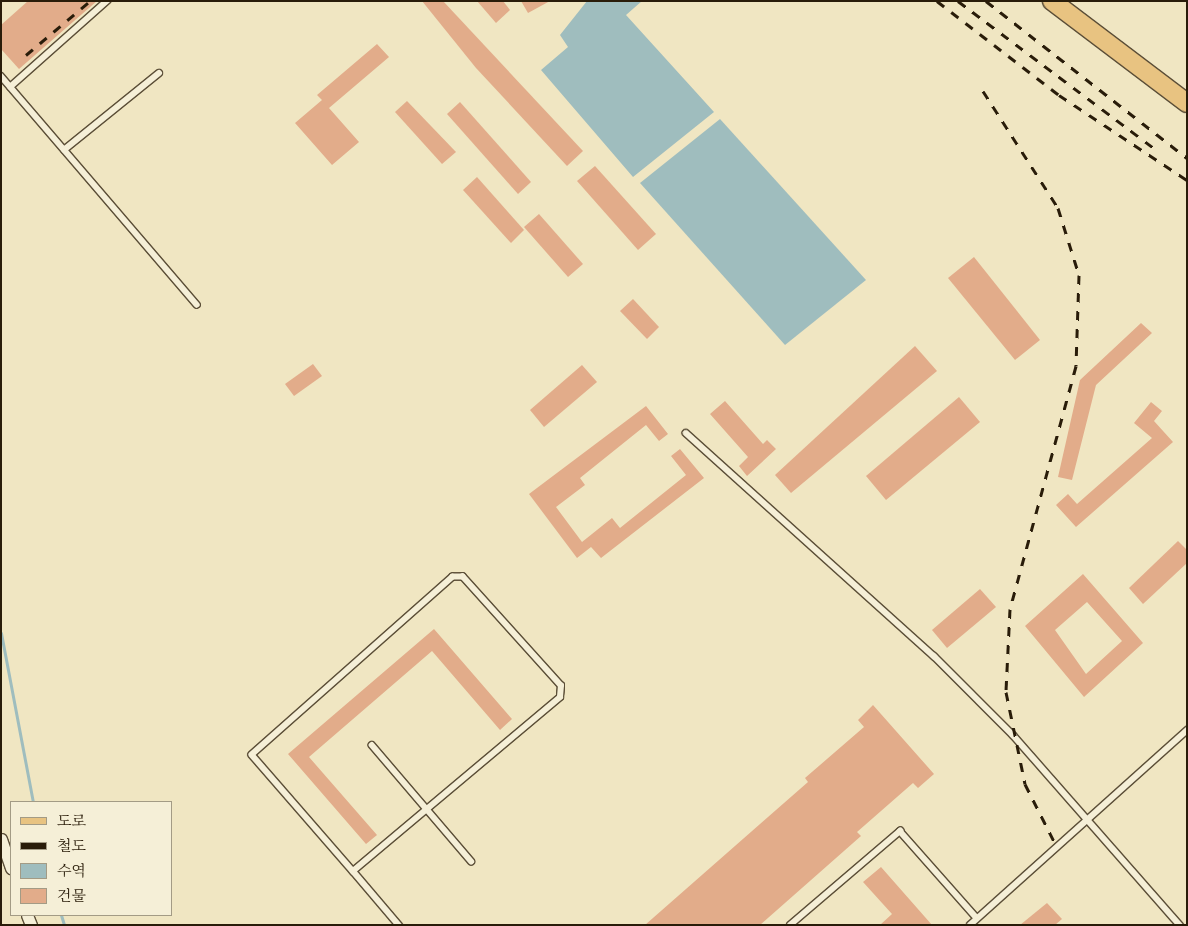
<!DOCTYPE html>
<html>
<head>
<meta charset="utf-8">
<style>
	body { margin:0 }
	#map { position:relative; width:1188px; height:926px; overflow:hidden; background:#f0e6c2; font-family:"Old Standard TT","Noto Serif KR",serif }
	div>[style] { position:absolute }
	.water>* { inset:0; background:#9fbdbe }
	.stream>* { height:3px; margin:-1.5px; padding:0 1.5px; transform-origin:1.5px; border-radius:1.5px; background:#9fbdbe }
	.building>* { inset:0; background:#e2ac8a }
	.roads { filter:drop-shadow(1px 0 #5b4e37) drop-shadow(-1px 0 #5b4e37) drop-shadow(0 1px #5b4e37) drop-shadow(0 -1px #5b4e37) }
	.service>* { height:5.5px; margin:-2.75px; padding:0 2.75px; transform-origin:2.75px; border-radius:2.75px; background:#f5efd7 }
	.minor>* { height:11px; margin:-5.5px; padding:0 5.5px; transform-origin:5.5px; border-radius:5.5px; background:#f5efd7 }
	.primary>* { height:18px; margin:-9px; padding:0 9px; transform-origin:9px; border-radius:9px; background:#e8c381 }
	.rail>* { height:3px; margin-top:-1.5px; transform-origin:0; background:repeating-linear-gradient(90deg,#291c09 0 9px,transparent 0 18px) }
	span { translate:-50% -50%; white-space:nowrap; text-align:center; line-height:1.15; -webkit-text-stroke:4.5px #f5efd7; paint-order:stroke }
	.frame { position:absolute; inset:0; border:2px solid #291c09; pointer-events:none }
	.legend { position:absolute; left:10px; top:801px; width:162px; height:115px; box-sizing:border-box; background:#f5efd7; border:1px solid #a39b85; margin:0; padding:6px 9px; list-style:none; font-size:15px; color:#291c09 }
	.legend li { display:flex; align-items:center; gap:10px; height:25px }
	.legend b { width:25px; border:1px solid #a39b85 }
</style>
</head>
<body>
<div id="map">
	<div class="water">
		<div style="clip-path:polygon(587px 1px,642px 1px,626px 15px,714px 112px,633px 177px,541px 70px,568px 47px,560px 35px)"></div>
		<div style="clip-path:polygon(720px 119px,866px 280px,785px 345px,640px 183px)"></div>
	</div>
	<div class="stream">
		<div style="left:1px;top:633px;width:172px;rotate:79.3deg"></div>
		<div style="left:61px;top:915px;width:10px;rotate:73deg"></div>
	</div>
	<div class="building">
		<div style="clip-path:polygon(28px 1px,97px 1px,19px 69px,1px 49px,1px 25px)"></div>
		<div style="clip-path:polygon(422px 1px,443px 1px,583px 151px,567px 166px,476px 68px)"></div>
		<div style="clip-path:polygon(477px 1px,503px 1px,510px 10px,496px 23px)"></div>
		<div style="clip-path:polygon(521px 1px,550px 1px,528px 13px)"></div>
		<div style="clip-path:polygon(377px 44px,389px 57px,329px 108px,359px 142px,332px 165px,295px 123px,322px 100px,317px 95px)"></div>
		<div style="clip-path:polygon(407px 101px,456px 152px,442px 164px,395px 112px)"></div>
		<div style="clip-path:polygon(460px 102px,531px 182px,518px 194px,447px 114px)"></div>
		<div style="clip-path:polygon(595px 166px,656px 234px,638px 250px,577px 181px)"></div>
		<div style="clip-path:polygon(477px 177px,524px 230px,511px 243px,463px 190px)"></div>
		<div style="clip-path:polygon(539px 214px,583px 264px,568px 277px,524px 227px)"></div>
		<div style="clip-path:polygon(974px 257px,1040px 340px,1015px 360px,948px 278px)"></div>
		<div style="clip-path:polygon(633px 299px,659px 327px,647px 339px,620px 311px)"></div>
		<div style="clip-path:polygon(1141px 323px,1152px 333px,1096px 385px,1072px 480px,1058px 477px,1080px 380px)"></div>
		<div style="clip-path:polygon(915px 346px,937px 371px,791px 493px,775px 475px)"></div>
		<div style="clip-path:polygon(313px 364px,322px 376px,294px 396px,285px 384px)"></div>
		<div style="clip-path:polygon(582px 365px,597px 382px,544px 427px,530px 410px)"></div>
		<div style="clip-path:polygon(959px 397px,980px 422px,886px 500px,866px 476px)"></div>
		<div style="clip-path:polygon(725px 401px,763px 444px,767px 440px,776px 449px,747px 476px,739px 466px,748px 457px,710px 414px)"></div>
		<div style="clip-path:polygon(1151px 402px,1162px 411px,1154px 421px,1173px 442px,1076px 527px,1056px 505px,1068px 494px,1077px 504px,1152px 438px,1134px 423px)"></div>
		<div style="clip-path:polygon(646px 406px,668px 434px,659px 441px,646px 425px,580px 478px,585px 485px,556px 507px,582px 542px,612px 518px,620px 528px,686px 475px,671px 456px,680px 449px,704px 478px,601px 558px,591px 547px,577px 558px,529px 494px)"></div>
		<div style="clip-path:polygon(1178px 541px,1187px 550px,1187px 563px,1143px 604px,1129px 588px)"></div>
		<div style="clip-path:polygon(evenodd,1083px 574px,1143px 643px,1084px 697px,1025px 626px,1083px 574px,1087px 602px,1122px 641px,1086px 674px,1055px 630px,1087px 602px)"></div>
		<div style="clip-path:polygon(980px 589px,996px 607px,947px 648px,932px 630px)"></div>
		<div style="clip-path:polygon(434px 629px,512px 719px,500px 730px,432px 651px,309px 757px,377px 835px,366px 844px,288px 754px)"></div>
		<div style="clip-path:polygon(873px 705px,934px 774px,918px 788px,913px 783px,857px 832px,861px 836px,760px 925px,645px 925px,808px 782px,805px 778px,864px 727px,858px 720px)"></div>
		<div style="clip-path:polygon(881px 867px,932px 925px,880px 925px,892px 914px,863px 882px)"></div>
		<div style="clip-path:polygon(1047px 903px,1062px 919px,1055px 925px,1020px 925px)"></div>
	</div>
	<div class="roads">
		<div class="service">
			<div style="left:1px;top:76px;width:301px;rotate:49.4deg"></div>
			<div style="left:10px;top:87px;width:130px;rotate:-41.6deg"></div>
			<div style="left:64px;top:150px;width:122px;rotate:-39deg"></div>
			<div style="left:686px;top:433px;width:334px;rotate:42deg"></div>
			<div style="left:934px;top:656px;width:112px;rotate:45deg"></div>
			<div style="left:1013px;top:735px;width:253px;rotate:48.7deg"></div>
			<div style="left:372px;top:745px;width:153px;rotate:49.5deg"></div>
			<div style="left:353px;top:871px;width:270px;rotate:-40deg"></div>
			<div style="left:560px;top:697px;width:11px;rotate:-85deg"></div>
			<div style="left:561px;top:686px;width:147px;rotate:-132deg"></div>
			<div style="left:463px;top:577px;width:10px;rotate:180deg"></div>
			<div style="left:453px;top:577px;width:268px;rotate:138.5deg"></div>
			<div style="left:252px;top:755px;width:154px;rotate:49deg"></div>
			<div style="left:353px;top:871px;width:71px;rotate:49.6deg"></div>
			<div style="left:790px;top:925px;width:145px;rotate:-40.5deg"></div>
			<div style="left:900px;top:831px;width:116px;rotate:48.5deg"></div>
			<div style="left:970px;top:925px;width:292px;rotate:-41.9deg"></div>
		</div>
		<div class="minor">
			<div style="left:1px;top:839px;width:31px;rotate:71deg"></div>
			<div style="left:27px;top:915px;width:11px;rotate:68deg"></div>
		</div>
		<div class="primary">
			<div style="left:1052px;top:1px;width:169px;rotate:37.1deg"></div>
		</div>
	</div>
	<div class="rail">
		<div style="left:937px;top:1px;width:154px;rotate:37.6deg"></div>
		<div style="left:1059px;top:95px;width:154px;rotate:33.6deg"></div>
		<div style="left:958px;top:1px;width:245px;rotate:36.9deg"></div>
		<div style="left:986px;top:1px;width:255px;rotate:38deg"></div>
		<div style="left:26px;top:55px;width:84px;rotate:-40.2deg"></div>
		<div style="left:983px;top:91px;width:139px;rotate:57.3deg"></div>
		<div style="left:1058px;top:208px;width:70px;rotate:72.6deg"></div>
		<div style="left:1079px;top:275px;width:91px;rotate:91.9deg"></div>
		<div style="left:1076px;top:366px;width:252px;rotate:105.2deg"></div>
		<div style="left:1010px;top:609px;width:83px;rotate:92.8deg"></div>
		<div style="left:1006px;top:692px;width:94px;rotate:78.3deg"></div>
		<div style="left:1025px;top:784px;width:71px;rotate:63.1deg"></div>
	</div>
	<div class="frame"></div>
	<ul class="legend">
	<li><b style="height:6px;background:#e8c381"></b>도로</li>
	<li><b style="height:6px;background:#291c09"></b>철도</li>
	<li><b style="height:14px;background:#9fbdbe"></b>수역</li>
	<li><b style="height:14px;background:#e2ac8a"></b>건물</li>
	</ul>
</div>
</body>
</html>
